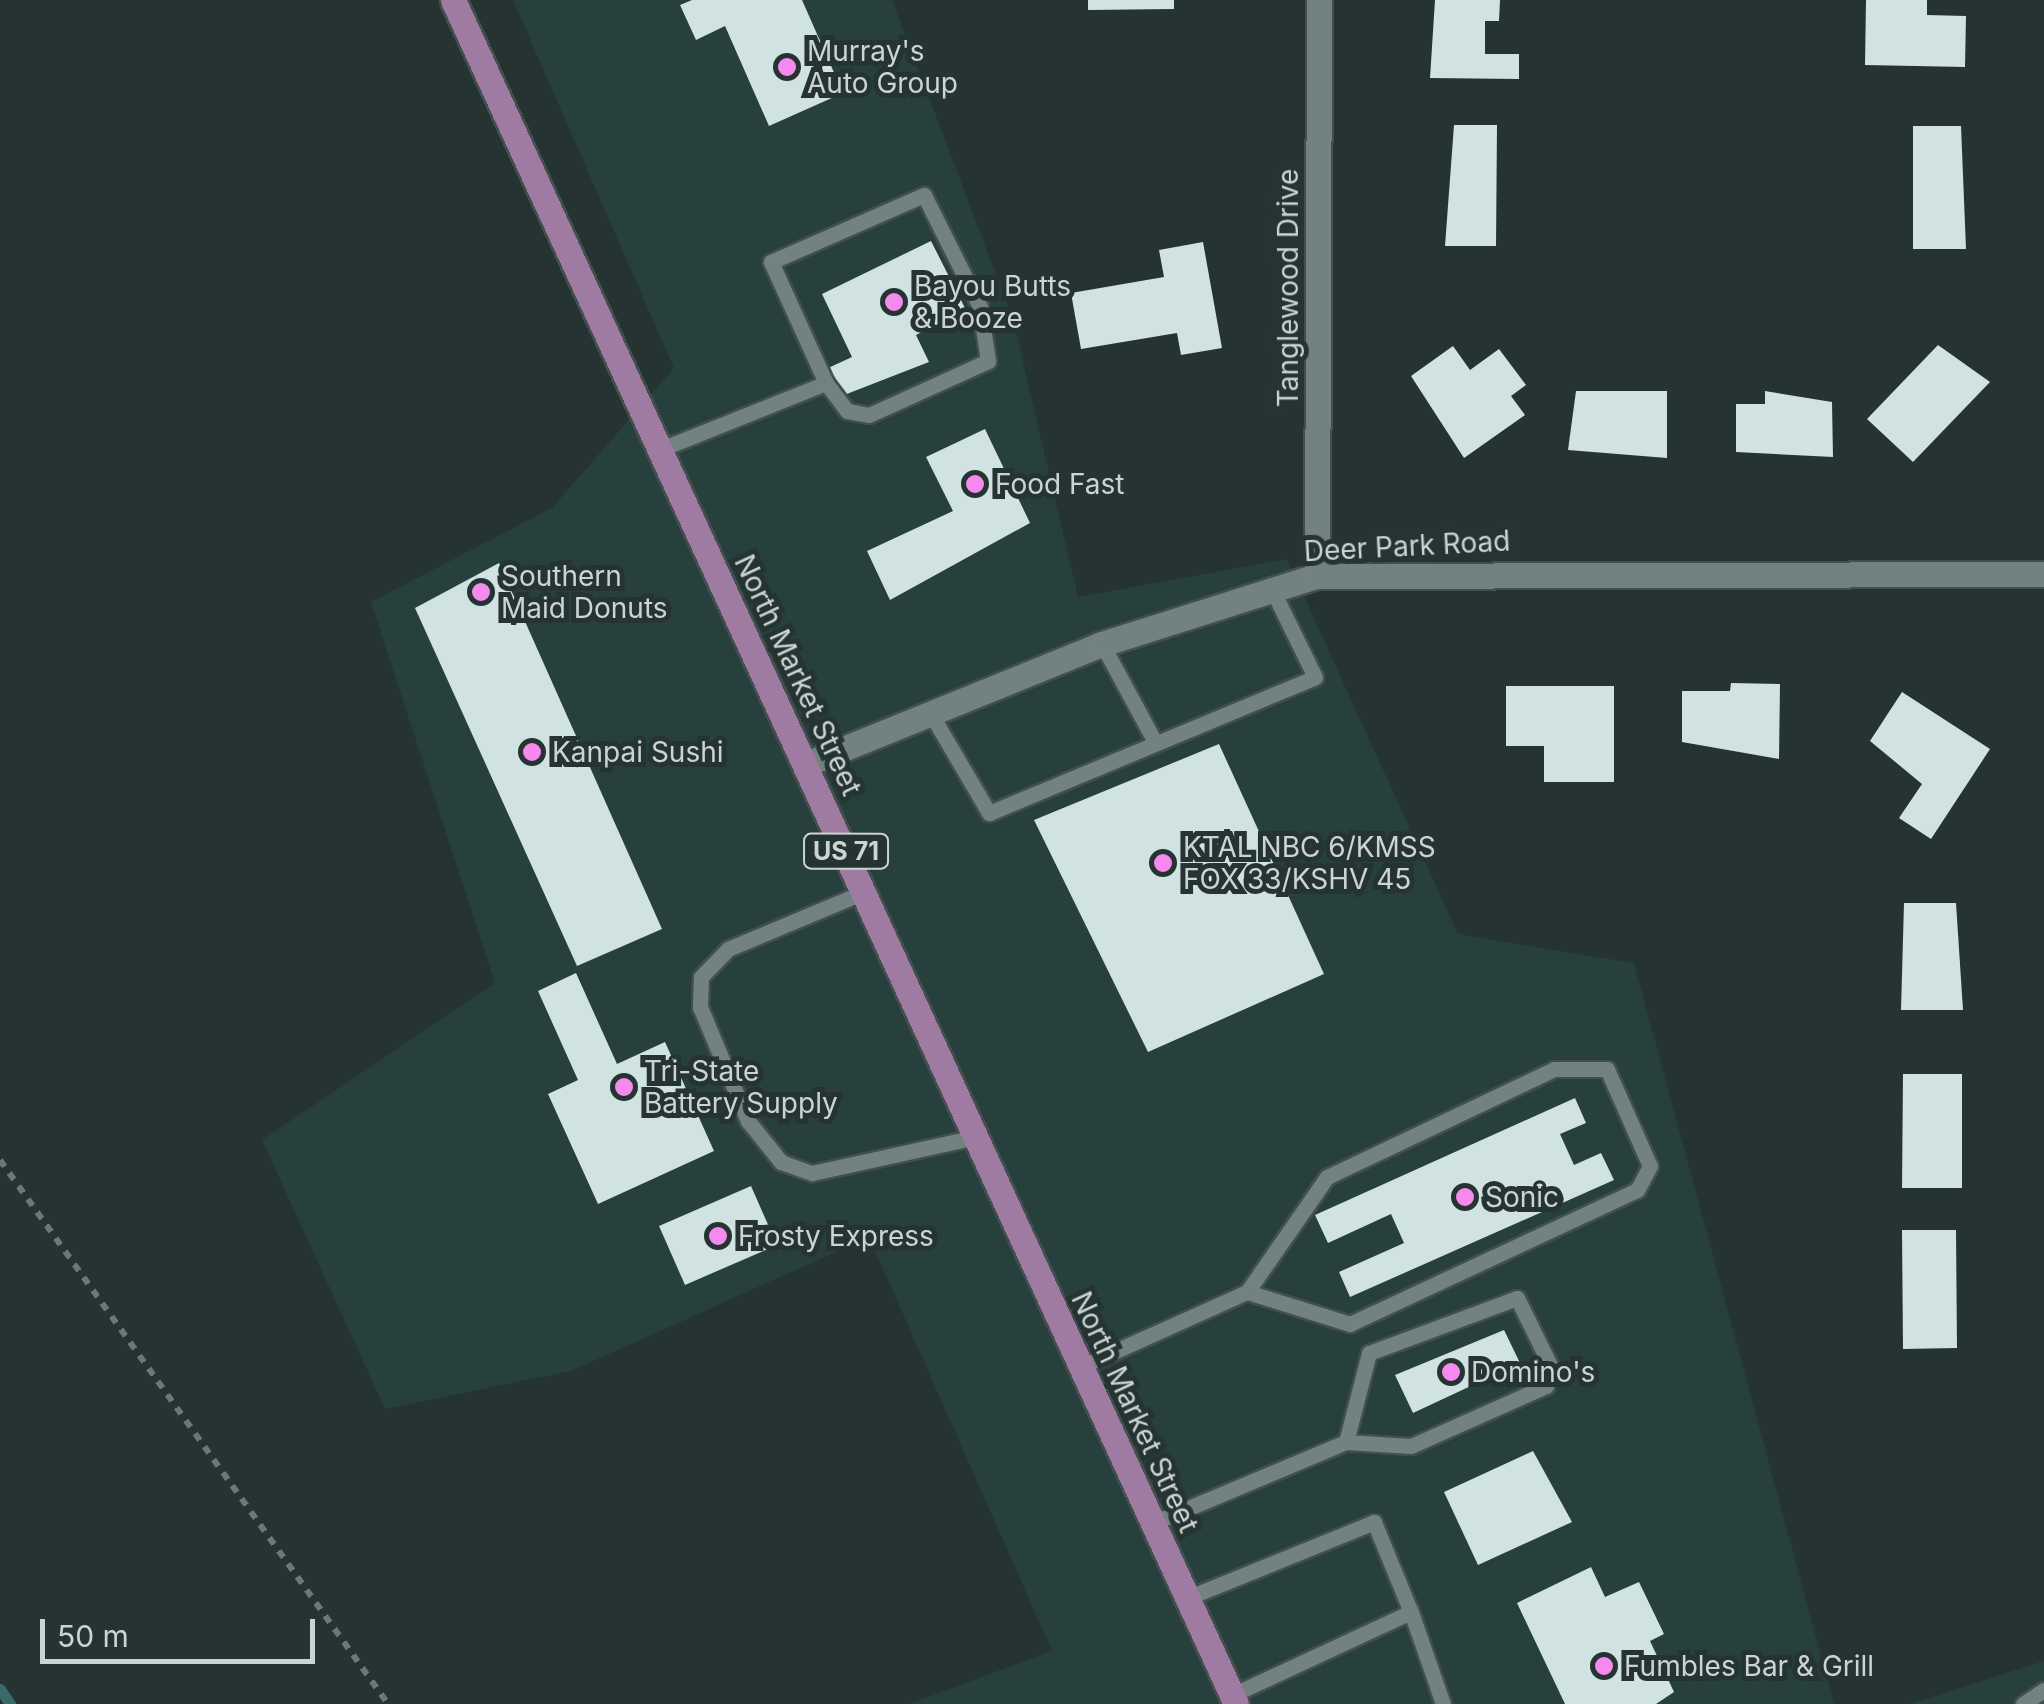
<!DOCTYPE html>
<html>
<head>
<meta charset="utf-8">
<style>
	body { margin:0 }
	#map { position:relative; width:2044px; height:1704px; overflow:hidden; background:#253433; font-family:Inter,sans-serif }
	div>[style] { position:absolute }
	.built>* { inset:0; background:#273f3d }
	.stream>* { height:11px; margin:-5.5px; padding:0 5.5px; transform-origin:5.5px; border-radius:5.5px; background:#396a68 }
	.building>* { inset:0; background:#d0e2e1 }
	.path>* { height:6px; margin-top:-3px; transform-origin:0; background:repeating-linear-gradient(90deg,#6c7878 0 8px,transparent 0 16px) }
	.roads { filter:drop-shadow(2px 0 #434f4f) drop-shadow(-2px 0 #434f4f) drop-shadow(0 2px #434f4f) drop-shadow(0 -2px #434f4f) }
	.lane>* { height:15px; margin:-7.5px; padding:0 7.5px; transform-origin:7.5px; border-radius:7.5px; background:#728281 }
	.street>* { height:25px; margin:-12.5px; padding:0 12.5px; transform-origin:12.5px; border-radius:12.5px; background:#728281 }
	.primary>* { height:25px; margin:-12.5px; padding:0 12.5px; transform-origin:12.5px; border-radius:12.5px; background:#9f7ba1 }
	.dots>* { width:28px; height:28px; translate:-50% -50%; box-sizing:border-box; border:5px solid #253433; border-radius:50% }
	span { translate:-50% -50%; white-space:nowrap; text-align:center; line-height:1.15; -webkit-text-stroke:10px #253433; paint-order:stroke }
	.shield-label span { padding:2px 8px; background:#253433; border:2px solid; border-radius:8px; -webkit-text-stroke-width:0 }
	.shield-label { font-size:25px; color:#cbd3d3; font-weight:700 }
	.poi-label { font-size:28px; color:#cbd3d3 }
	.left { translate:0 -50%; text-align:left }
	.street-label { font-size:28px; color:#cbd3d3 }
	.scale { position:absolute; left:40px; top:1619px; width:275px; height:45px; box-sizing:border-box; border:5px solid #cbd3d3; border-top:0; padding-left:12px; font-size:30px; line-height:35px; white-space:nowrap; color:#cbd3d3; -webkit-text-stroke:8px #253433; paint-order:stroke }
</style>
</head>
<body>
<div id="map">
	<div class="built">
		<div style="clip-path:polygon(513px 0,892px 0,1013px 319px,1078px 597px,1287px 559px,1458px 934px,1634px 963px,1834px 1704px,909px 1704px,1052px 1651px,869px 1237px,571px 1371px,385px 1409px,262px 1140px,495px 983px,371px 602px,552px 508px,674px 368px)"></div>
		<div style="clip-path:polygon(2044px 1661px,2044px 1704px,1910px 1704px)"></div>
	</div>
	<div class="stream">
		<div style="left:0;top:1689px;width:18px;rotate:56deg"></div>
	</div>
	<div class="building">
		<div style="clip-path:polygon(692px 0,802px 0,843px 93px,769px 126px,725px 26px,696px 40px,680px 5px)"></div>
		<div style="clip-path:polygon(1088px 0,1174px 0,1174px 9px,1088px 10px)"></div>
		<div style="clip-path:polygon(1435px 0,1500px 0,1499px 21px,1485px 21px,1485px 54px,1519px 54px,1519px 79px,1430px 78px)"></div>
		<div style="clip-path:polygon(1866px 0,1927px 0,1927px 15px,1966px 16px,1965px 67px,1865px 65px)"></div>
		<div style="clip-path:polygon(1454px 125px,1497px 125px,1496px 246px,1445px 246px)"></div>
		<div style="clip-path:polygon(1913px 126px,1961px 126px,1966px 249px,1913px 249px)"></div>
		<div style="clip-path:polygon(931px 241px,966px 310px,916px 335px,929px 362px,839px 397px,826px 369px,852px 357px,822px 294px)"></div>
		<div style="clip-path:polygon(1203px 242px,1222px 348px,1181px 355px,1177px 333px,1081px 349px,1071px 293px,1164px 277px,1159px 250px)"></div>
		<div style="clip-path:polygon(1938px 345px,1990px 382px,1913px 462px,1867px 419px)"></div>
		<div style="clip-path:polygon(1453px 346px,1470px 370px,1499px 349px,1526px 385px,1511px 396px,1525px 415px,1464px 458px,1411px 376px)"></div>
		<div style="clip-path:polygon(1576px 391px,1667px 391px,1667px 458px,1568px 450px)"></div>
		<div style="clip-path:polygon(1765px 391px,1832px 402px,1833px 457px,1736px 452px,1736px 404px,1765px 404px)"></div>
		<div style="clip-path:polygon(985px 429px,1030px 523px,890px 600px,867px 551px,953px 511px,926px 457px)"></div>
		<div style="clip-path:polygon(499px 563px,662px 929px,577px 966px,415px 608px)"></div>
		<div style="clip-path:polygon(1731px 683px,1780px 684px,1779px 759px,1682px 742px,1682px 691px,1730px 691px)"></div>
		<div style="clip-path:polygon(1506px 686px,1614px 686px,1614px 782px,1544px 782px,1544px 746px,1506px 746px)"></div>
		<div style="clip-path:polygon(1902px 692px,1990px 749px,1931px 839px,1899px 818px,1922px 784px,1870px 741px)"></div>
		<div style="clip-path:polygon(1219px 744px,1324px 974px,1148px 1052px,1034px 820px)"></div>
		<div style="clip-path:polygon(1904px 903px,1956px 903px,1963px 1010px,1901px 1010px)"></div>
		<div style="clip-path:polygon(576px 973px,617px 1064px,665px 1042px,714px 1151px,598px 1204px,548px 1094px,578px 1080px,538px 991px)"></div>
		<div style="clip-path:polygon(1903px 1074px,1962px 1074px,1962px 1188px,1902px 1188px)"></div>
		<div style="clip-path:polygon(1575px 1098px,1586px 1123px,1560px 1134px,1574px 1165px,1601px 1153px,1614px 1180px,1350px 1297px,1339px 1272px,1404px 1243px,1391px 1214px,1328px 1243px,1315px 1215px)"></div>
		<div style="clip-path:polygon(751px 1186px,777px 1245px,685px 1285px,659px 1226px)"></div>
		<div style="clip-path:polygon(1902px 1230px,1956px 1230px,1957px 1348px,1903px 1349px)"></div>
		<div style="clip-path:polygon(1504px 1330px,1520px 1363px,1413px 1413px,1395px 1375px)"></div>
		<div style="clip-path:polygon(1533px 1451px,1572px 1522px,1478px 1565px,1444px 1492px)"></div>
		<div style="clip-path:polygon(1591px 1567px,1605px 1597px,1639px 1582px,1664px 1634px,1650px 1641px,1674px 1692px,1656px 1704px,1565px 1704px,1517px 1603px)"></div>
	</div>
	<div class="path">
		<div style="left:0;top:1160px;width:668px;rotate:54.5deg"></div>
	</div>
	<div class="roads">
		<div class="lane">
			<div style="left:661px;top:449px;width:178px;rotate:-21.8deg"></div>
			<div style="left:826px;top:383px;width:35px;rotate:53deg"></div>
			<div style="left:847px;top:411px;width:22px;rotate:10deg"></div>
			<div style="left:869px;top:415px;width:131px;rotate:-24.4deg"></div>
			<div style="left:988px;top:361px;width:55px;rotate:-98.4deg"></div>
			<div style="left:980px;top:307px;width:125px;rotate:-116.6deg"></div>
			<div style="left:924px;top:195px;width:167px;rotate:156.4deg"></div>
			<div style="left:771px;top:262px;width:133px;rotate:65.6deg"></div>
			<div style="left:1102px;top:644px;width:111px;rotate:61.6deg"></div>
			<div style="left:931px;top:714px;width:115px;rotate:59.6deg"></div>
			<div style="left:989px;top:813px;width:353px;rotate:-22.6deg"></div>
			<div style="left:1315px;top:677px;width:102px;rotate:-116.1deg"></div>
			<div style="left:864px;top:892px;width:147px;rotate:157.3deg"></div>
			<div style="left:728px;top:949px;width:39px;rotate:134deg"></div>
			<div style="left:701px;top:977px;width:30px;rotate:92deg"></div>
			<div style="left:700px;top:1007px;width:124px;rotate:67.2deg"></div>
			<div style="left:748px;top:1121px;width:53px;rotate:51.2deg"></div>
			<div style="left:781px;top:1162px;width:33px;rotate:20deg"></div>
			<div style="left:812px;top:1173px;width:168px;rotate:-12.4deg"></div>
			<div style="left:1082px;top:1366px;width:181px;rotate:-24.2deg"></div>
			<div style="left:1247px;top:1292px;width:140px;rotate:-55.2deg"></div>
			<div style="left:1327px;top:1177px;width:251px;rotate:-25.4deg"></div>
			<div style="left:1554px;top:1069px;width:53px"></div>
			<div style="left:1607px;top:1069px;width:106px;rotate:66.1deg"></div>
			<div style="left:1650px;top:1166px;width:27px;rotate:118deg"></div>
			<div style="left:1637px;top:1190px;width:317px;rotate:155deg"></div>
			<div style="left:1350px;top:1324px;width:108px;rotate:-162.7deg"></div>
			<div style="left:1153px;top:1523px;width:209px;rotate:-22.8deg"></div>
			<div style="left:1346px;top:1442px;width:65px;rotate:3.5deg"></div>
			<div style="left:1411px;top:1446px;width:148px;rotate:-24deg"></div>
			<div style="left:1546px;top:1386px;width:20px;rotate:-75deg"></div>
			<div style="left:1551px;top:1367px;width:77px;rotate:-116.2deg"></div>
			<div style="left:1517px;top:1298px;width:158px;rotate:159.6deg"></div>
			<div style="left:1369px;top:1353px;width:92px;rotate:104.5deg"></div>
			<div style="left:1187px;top:1598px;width:202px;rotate:-22.1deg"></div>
			<div style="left:1374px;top:1522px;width:97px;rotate:67.7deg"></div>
			<div style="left:1232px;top:1695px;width:197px;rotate:-24.9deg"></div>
			<div style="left:1411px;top:1612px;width:97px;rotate:70.8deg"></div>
			<div style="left:2023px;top:1704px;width:25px;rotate:-34deg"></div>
		</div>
		<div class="street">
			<div style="left:1317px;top:576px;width:576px;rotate:-89.8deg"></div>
			<div style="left:806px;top:764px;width:319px;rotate:-22.1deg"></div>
			<div style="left:1102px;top:644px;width:225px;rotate:-17.6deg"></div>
			<div style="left:1317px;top:576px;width:727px;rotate:-0.16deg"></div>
		</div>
		<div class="primary">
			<div style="left:453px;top:0;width:1875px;rotate:65.32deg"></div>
		</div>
	</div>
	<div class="dots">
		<div style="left:787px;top:67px;background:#f689ee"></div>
		<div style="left:894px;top:302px;background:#f689ee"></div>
		<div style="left:975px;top:484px;background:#f689ee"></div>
		<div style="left:481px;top:592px;background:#f689ee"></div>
		<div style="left:532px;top:752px;background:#f689ee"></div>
		<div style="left:1163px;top:863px;background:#f689ee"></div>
		<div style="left:624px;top:1087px;background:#f689ee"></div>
		<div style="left:1465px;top:1197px;background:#f689ee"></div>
		<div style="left:718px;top:1236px;background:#f689ee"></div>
		<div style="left:1451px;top:1372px;background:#f689ee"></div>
		<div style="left:1604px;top:1666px;background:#f689ee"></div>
	</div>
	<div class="shield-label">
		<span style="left:846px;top:851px">US 71</span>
	</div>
	<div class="poi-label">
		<span class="left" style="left:807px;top:67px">Murray's<br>Auto Group</span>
		<span class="left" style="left:914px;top:302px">Bayou Butts<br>&amp; Booze</span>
		<span class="left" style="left:995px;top:484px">Food Fast</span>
		<span class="left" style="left:501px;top:592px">Southern<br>Maid Donuts</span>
		<span class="left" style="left:552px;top:752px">Kanpai Sushi</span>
		<span class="left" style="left:1183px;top:863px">KTAL NBC 6/KMSS<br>FOX 33/KSHV 45</span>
		<span class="left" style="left:644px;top:1087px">Tri-State<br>Battery Supply</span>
		<span class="left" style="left:1485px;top:1197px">Sonic</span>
		<span class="left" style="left:738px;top:1236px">Frosty Express</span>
		<span class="left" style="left:1471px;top:1372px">Domino's</span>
		<span class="left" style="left:1624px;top:1666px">Fumbles Bar &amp; Grill</span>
	</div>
	<div class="street-label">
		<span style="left:1288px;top:288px;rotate:-90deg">Tanglewood Drive</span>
		<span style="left:1407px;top:546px;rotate:-3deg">Deer Park Road</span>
		<span style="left:798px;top:675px;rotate:65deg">North Market Street</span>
		<span style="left:1135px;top:1412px;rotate:65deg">North Market Street</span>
	</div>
	<div class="scale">50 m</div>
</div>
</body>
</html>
